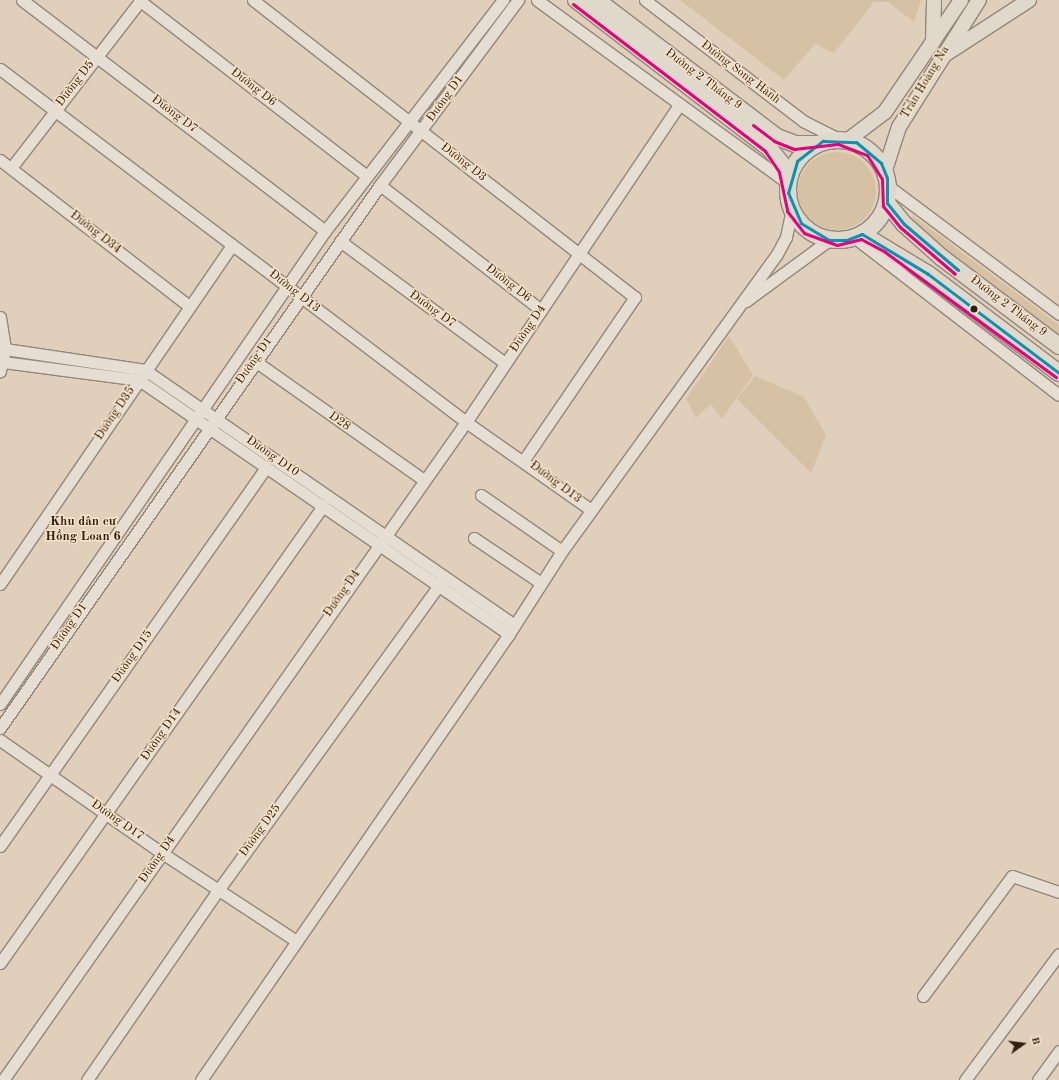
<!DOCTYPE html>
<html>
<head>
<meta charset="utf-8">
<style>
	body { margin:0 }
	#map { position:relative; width:1059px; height:1080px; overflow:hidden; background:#e0d0bb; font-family:"Old Standard TT",serif }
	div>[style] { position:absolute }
	.green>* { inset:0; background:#d7c1a4 }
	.round { border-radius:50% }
	.roads { filter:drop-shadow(1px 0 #92877a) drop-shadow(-1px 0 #92877a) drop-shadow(0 1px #92877a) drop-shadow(0 -1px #92877a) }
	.minor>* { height:11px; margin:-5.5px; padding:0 5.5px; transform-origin:5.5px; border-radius:5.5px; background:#e6ded3 }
	.major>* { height:14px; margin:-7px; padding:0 7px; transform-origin:7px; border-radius:7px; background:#e1d8cc }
	.highway>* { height:16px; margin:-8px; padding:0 8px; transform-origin:8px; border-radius:8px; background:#e1d8cc }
	.highway>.ring { margin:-8px; padding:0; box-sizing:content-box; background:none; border:16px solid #e1d8cc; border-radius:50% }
	.bus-1>* { height:3px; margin:-1.5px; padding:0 1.5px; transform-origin:1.5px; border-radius:1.5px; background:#0794b1 }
	.bus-2>* { height:3px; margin:-1.5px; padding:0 1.5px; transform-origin:1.5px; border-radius:1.5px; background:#e5007d }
	.dots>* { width:11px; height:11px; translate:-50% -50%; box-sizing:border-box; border:2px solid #f5e2c9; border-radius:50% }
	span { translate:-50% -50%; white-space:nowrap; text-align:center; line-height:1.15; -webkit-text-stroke:3px #f5e2c9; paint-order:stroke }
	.street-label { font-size:12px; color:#30200f }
	.neighbourhood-label { font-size:13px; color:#30200f; font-weight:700 }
	.north { position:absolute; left:1003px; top:1024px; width:40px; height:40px; -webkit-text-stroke:3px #f5e2c9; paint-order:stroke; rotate:76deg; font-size:11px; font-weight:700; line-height:16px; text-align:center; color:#30200f }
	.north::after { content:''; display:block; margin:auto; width:14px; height:18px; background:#30200f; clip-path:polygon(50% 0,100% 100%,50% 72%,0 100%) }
</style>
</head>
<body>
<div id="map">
	<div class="green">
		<div style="clip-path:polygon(680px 0,921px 0,914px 22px,888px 2px,874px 2px,834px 53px,815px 44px,784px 80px)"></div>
		<div class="round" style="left:798px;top:152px;width:78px;height:78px"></div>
		<div style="clip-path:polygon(912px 215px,1059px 325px,1059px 341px,933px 244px,914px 223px)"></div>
		<div style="clip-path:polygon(729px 336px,753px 375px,722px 419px,711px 404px,696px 418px,686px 399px)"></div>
		<div style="clip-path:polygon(755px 376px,804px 397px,826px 435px,811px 473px,737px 399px)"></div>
	</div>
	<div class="roads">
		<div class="minor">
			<div style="left:22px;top:0;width:381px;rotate:37.3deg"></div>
			<div style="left:139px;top:0;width:288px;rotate:37.7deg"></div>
			<div style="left:253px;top:0;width:484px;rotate:37.9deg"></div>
			<div style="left:635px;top:297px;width:197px;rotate:124.3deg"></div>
			<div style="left:537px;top:0;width:311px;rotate:36.1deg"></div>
			<div style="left:645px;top:0;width:199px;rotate:37.4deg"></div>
			<div style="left:803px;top:121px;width:40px;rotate:26.6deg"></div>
			<div style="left:0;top:69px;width:585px;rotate:37.14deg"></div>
			<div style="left:466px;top:422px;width:153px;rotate:35.1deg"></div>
			<div style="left:0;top:160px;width:239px;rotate:37.7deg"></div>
			<div style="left:11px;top:168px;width:212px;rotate:-52.3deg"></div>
			<div style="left:380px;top:185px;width:204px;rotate:37.8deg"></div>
			<div style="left:888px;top:186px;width:214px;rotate:36.8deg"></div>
			<div style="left:855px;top:238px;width:257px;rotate:37.6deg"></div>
			<div style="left:340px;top:241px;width:205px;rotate:36.5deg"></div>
			<div style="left:746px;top:301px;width:103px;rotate:-36.3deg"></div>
			<div style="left:0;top:317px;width:32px;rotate:81deg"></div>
			<div style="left:5px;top:349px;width:23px;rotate:103deg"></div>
			<div style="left:5px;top:349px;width:142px;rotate:8.5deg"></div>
			<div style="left:145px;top:370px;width:449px;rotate:34.6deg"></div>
			<div style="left:255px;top:361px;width:207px;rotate:35.2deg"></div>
			<div style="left:3px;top:362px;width:137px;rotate:7.5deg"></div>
			<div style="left:139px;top:380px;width:449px;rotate:34.5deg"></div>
			<div style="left:481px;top:495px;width:98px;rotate:34.7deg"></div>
			<div style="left:474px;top:538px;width:81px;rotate:33.9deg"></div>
			<div style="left:0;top:584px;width:411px;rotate:-55.6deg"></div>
			<div style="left:0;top:704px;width:574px;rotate:-55.51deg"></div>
			<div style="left:325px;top:231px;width:292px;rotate:-52.4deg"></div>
			<div style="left:0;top:728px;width:663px;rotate:-55.02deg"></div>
			<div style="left:380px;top:185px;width:231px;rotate:-53.3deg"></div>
			<div style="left:0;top:740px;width:198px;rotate:34.9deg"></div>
			<div style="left:162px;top:853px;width:159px;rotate:33.2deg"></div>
			<div style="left:0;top:846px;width:463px;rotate:-54.9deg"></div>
			<div style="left:0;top:963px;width:560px;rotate:-54.75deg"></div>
			<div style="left:923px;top:996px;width:149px;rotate:-53.4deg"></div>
			<div style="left:1012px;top:876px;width:50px;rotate:18.8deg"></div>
			<div style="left:3px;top:1080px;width:805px;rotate:-54.87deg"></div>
			<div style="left:466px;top:422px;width:382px;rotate:-56.1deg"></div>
			<div style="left:87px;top:1080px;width:232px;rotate:-55.4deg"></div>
			<div style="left:219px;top:889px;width:385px;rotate:-54.1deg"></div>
			<div style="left:201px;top:1080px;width:542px;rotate:-55.37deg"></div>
			<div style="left:509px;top:634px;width:98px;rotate:-57.4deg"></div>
			<div style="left:562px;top:551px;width:367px;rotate:-54.1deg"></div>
			<div style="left:777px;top:254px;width:19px;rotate:-62deg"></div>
			<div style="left:786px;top:237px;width:29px;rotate:-78deg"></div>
			<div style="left:965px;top:1080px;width:157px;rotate:-53.3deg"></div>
			<div style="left:1038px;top:1080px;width:36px;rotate:-54deg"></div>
		</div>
		<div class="major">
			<div style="left:933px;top:42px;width:42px;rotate:-88.6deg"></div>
			<div style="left:946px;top:54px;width:99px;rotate:-33deg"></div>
			<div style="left:848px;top:140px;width:46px;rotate:-37.1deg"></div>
			<div style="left:885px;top:112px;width:135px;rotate:-55.8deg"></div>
			<div style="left:885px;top:170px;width:45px;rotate:-72deg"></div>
			<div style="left:899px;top:127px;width:150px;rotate:-57.8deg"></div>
		</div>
		<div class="highway">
			<div style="left:576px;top:0;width:243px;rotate:37.5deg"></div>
			<div style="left:769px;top:148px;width:19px;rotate:51deg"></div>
			<div style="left:781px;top:163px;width:21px;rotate:71deg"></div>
			<div style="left:597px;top:0;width:226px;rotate:37.3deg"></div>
			<div style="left:777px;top:137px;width:19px;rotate:21deg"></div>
			<div style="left:795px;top:144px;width:20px"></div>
			<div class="ring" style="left:788px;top:140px;width:84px;height:84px"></div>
			<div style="left:887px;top:203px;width:27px;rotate:51deg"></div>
			<div style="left:904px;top:224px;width:50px;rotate:41.7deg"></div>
			<div style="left:941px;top:257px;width:148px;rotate:37deg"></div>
			<div style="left:862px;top:234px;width:77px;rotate:31.2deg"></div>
			<div style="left:928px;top:274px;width:164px;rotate:37.1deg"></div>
		</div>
	</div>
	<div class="bus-1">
		<div style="left:887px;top:203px;width:27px;rotate:51deg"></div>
		<div style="left:904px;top:224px;width:71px;rotate:40.4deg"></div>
		<div style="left:862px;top:234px;width:17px;rotate:159deg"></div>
		<div style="left:846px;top:240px;width:17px;rotate:180deg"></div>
		<div style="left:829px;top:240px;width:33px;rotate:-149deg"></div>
		<div style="left:801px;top:223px;width:33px;rotate:-113deg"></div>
		<div style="left:788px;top:193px;width:33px;rotate:-74deg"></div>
		<div style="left:797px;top:161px;width:33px;rotate:-38deg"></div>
		<div style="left:823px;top:141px;width:33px;rotate:2deg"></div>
		<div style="left:856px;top:142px;width:33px;rotate:40deg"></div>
		<div style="left:881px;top:163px;width:16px;rotate:68deg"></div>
		<div style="left:887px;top:178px;width:25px;rotate:90deg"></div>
		<div style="left:862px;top:234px;width:77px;rotate:31.2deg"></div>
		<div style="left:928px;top:274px;width:164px;rotate:37.1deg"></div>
	</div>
	<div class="bus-2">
		<div style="left:573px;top:4px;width:242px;rotate:37.4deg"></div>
		<div style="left:765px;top:151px;width:25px;rotate:56deg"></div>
		<div style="left:779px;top:172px;width:40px;rotate:78deg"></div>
		<div style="left:787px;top:211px;width:28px;rotate:52deg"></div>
		<div style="left:804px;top:233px;width:35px;rotate:20deg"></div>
		<div style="left:837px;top:245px;width:25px;rotate:-14deg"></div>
		<div style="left:861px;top:239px;width:27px;rotate:28deg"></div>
		<div style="left:885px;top:252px;width:212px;rotate:36.2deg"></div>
		<div style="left:753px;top:125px;width:26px;rotate:37deg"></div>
		<div style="left:774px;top:141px;width:22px;rotate:22deg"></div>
		<div style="left:794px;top:149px;width:44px;rotate:-6.5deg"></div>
		<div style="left:838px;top:144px;width:31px;rotate:21deg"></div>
		<div style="left:867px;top:155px;width:28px;rotate:58deg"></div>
		<div style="left:882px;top:179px;width:27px;rotate:88deg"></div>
		<div style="left:883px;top:206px;width:27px;rotate:51deg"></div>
		<div style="left:900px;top:227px;width:72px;rotate:40.5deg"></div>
	</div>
	<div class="dots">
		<div style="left:974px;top:309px;background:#30200f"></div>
	</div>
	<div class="street-label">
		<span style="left:740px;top:73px;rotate:37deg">Đường Song Hành</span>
		<span style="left:703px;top:80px;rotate:37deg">Đường 2 Tháng 9</span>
		<span style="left:926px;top:83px;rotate:-59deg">Trần Hoàng Na</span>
		<span style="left:76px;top:84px;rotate:-52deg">Đường D5</span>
		<span style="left:253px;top:88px;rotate:38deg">Đường D6</span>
		<span style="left:446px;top:99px;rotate:-54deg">Đường D1</span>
		<span style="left:174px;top:115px;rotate:37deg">Đường D7</span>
		<span style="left:463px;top:163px;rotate:38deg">Đường D3</span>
		<span style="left:95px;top:233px;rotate:38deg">Đường D34</span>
		<span style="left:508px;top:284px;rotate:38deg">Đường D6</span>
		<span style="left:294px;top:292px;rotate:38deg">Đường D13</span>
		<span style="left:1008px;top:307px;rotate:37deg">Đường 2 Tháng 9</span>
		<span style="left:432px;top:310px;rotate:36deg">Đường D7</span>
		<span style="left:529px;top:329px;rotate:-56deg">Đường D4</span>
		<span style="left:255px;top:361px;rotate:-55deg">Đường D1</span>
		<span style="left:116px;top:414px;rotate:-56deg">Đường D35</span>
		<span style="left:339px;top:422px;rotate:35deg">D28</span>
		<span style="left:272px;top:457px;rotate:35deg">Đường D10</span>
		<span style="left:555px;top:483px;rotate:37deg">Đường D13</span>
		<span style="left:343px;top:594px;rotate:-55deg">Đường D4</span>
		<span style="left:70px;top:627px;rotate:-55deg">Đường D1</span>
		<span style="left:133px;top:657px;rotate:-55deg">Đường D15</span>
		<span style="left:162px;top:735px;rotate:-55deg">Đường D14</span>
		<span style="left:117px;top:821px;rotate:35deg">Đường D17</span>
		<span style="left:261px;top:831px;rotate:-54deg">Đường D25</span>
		<span style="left:158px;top:860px;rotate:-55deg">Đường D4</span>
	</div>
	<div class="neighbourhood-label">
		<span style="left:83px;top:530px">Khu dân cư<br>Hồng Loan 6</span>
	</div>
	<div class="north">B</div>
</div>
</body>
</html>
